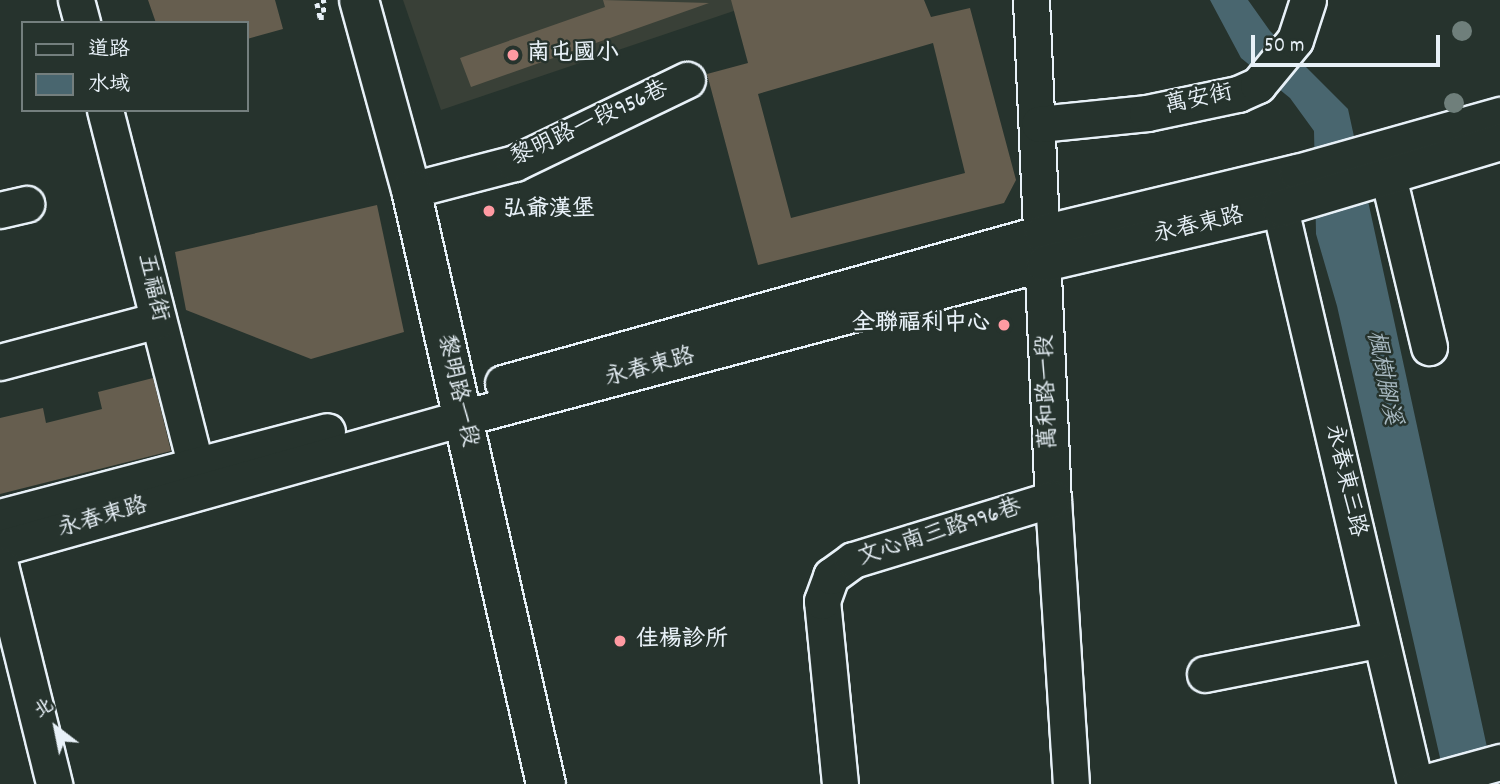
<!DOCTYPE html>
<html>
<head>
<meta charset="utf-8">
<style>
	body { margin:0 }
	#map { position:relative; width:1500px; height:784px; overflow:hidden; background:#26332d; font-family:Dekko,"LXGW WenKai TC",sans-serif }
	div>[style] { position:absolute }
	.built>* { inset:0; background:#394037 }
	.water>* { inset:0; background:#49666f }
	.building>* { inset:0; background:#665e4f }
	.path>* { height:4.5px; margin-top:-2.25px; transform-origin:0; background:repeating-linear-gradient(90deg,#e8f1f8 0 5px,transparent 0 10px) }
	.roads { filter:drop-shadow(2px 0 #e8f1f8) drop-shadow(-2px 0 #e8f1f8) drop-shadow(0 2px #e8f1f8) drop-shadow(0 -2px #e8f1f8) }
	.minor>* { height:35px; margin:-17.5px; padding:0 17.5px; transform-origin:17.5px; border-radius:17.5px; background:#26332d }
	.major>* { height:38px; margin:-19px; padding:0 19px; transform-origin:19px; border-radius:19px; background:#26332d }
	.trees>* { width:20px; height:20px; margin:-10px; border-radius:50%; background:#6f7f7b }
	.dots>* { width:19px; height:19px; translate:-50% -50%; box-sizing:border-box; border:4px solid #26332d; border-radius:50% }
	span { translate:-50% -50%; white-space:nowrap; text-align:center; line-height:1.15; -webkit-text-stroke:5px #26332d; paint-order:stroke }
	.poi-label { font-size:23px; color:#e8f1f8; font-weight:700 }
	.left { translate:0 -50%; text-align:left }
	.right { translate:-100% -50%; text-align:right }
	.street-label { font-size:23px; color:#e8f1f8 }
	.water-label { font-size:24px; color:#a8b9c1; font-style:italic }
	.legend { position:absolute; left:21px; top:21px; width:228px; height:91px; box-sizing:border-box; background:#26332d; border:2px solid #747f7e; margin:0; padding:9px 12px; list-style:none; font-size:21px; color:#e8f1f8 }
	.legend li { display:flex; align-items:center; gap:14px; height:35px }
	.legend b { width:35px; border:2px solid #747f7e }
	.north { position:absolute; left:21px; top:693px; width:70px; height:70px; -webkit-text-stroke:5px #26332d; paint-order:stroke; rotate:328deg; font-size:19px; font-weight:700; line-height:28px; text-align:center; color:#e8f1f8 }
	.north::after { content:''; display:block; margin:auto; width:24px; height:32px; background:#e8f1f8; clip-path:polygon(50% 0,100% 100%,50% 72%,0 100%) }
	.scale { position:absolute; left:1251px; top:35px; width:189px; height:32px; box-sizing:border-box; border:4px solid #e8f1f8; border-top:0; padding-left:9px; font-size:21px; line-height:24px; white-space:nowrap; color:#e8f1f8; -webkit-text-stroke:5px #26332d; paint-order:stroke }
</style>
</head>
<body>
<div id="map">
	<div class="built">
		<div style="clip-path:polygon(403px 0,766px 0,441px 110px)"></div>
	</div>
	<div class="water">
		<div style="clip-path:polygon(1210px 0,1248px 0,1270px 31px,1348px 109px,1495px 784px,1446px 784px,1337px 306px,1316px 234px,1314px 131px,1290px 98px,1241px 58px)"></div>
	</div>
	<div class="building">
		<div style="clip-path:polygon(148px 0,275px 0,283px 29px,247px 39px,247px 23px,156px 23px)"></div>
		<div style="clip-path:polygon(603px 0,709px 3px,471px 87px,460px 58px,605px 7px)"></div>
		<div style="clip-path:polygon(evenodd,731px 0,924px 0,931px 17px,970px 8px,1016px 180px,1004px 203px,758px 265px,707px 74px,748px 63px,731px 0,933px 43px,965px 173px,791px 218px,758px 94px,933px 43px)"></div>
		<div style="clip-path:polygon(377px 205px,404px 332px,311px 359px,186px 310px,175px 252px)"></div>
		<div style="clip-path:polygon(153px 378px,171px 451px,0 494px,0 418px,43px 408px,46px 423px,102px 409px,98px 392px)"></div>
	</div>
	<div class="path">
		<div style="left:326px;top:0;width:9px;rotate:162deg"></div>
		<div style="left:317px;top:3px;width:17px;rotate:77deg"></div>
		<div style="left:321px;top:20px;width:10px;rotate:-90deg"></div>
		<div style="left:321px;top:10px;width:9px;rotate:-13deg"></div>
	</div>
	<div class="roads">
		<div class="minor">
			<div style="left:76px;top:0;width:24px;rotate:75deg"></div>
			<div style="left:1031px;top:0;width:499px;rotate:87.5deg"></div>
			<div style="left:1053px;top:499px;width:286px;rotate:86.4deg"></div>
			<div style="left:105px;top:110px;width:367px;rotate:75.7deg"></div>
			<div style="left:1039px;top:124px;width:109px;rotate:-5.8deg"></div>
			<div style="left:1147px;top:113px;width:93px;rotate:-11.8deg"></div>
			<div style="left:1238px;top:94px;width:22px;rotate:-24deg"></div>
			<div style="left:1258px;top:85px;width:58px;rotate:-50.6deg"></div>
			<div style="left:1295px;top:40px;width:42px;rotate:-72deg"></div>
			<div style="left:1388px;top:176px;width:176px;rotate:76.5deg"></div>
			<div style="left:1275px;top:187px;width:613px;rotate:76.8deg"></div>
			<div style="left:411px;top:190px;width:107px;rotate:-14.6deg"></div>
			<div style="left:515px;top:163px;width:191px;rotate:-25.8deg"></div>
			<div style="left:0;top:210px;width:27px;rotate:-13deg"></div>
			<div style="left:0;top:362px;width:163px;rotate:-14.9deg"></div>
			<div style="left:503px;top:383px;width:559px;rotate:-15.55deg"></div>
			<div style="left:1042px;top:233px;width:262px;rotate:-13.5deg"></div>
			<div style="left:1297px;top:172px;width:211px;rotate:-15.7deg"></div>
			<div style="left:0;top:517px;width:338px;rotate:-14.7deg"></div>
			<div style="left:0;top:548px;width:480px;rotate:-15.7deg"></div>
			<div style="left:462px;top:418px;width:602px;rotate:-14.91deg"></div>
			<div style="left:1044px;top:263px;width:242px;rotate:-13.1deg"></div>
			<div style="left:1280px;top:208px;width:230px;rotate:-16.7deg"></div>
			<div style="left:0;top:565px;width:226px;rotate:76.1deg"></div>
			<div style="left:1205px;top:674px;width:179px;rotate:-11.2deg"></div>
			<div style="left:840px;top:784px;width:184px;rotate:-95.6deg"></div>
			<div style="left:822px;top:601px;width:27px;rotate:-70deg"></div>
			<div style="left:831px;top:576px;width:27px;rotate:-36deg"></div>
			<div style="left:853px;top:560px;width:209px;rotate:-17deg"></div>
			<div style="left:1420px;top:784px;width:83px;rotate:-15.4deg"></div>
		</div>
		<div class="major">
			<div style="left:359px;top:0;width:197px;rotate:74.7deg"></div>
			<div style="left:411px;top:190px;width:609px;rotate:77.2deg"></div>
		</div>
	</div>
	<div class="trees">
		<div style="left:1462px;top:31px"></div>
		<div style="left:1454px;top:103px"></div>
	</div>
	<div class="dots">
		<div style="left:513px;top:55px;background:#ff9aa2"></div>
		<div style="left:489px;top:211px;background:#ff9aa2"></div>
		<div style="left:1004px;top:325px;background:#ff9aa2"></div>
		<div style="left:620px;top:641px;background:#ff9aa2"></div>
	</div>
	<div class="poi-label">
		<span class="left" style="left:527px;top:55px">南屯國小</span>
		<span class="left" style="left:503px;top:211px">弘爺漢堡</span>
		<span class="right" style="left:990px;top:325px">全聯福利中心</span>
		<span class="left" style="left:636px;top:641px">佳楊診所</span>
	</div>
	<div class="street-label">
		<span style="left:1199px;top:101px;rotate:-12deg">萬安街</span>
		<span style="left:590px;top:125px;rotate:-25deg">黎明路一段956巷</span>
		<span style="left:1199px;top:227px;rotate:-13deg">永春東路</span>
		<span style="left:151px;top:288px;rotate:77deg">五福街</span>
		<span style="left:650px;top:369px;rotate:-15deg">永春東路</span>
		<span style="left:456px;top:391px;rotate:77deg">黎明路一段</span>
		<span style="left:1049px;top:392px;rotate:-92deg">萬和路一段</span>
		<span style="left:1344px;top:481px;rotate:77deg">永春東三路</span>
		<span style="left:103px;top:519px;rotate:-16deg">永春東路</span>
		<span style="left:940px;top:534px;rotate:-18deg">文心南三路996巷</span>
	</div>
	<div class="water-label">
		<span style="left:1382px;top:378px;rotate:79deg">楓樹腳溪</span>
	</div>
	<ul class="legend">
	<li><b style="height:9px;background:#26332d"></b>道路</li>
	<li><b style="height:19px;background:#49666f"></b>水域</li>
	</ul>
	<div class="north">北</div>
	<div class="scale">50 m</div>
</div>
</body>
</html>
